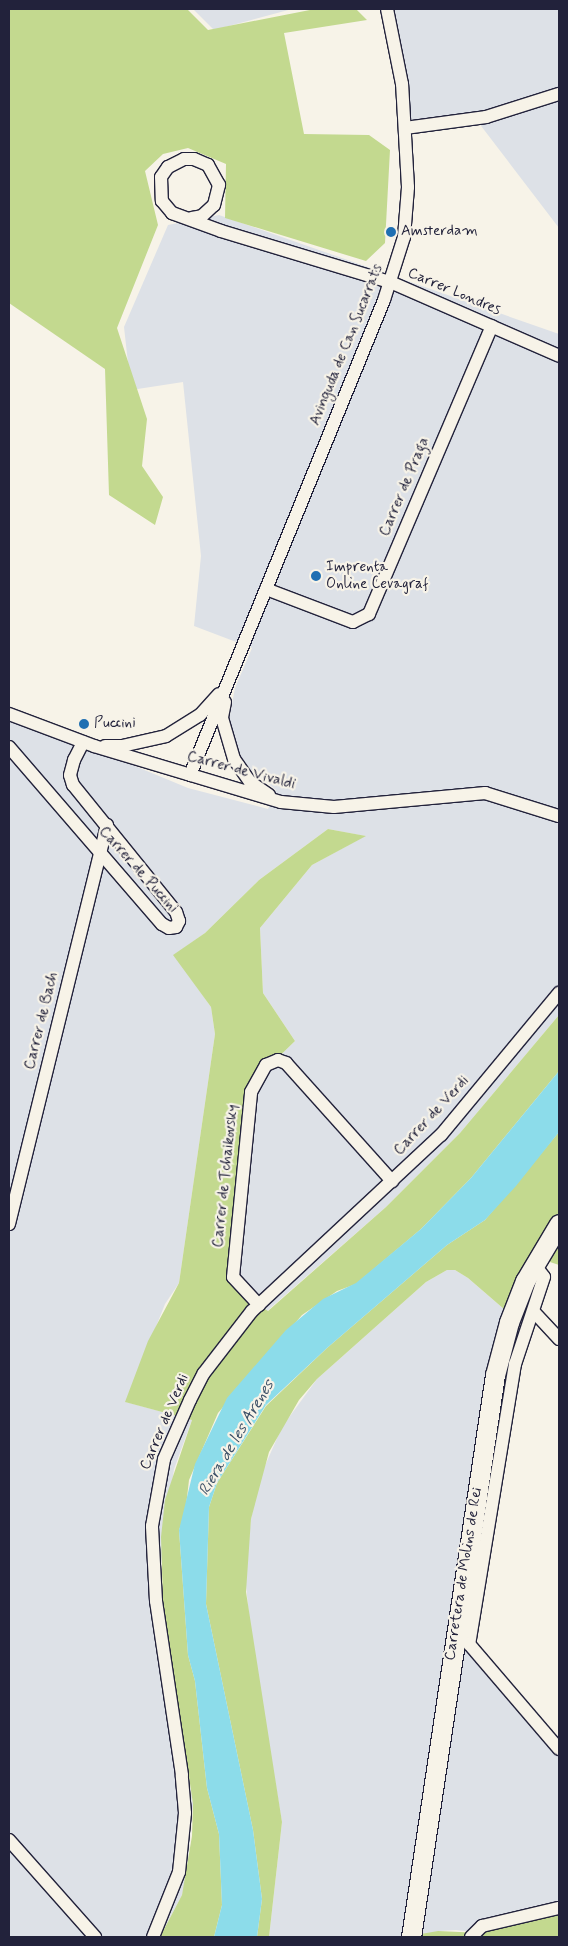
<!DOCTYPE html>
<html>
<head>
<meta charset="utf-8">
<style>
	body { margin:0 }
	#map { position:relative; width:568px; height:1946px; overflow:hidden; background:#f7f3e8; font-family:Mynerve,sans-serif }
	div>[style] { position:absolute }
	.built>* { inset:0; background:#dde1e7 }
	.green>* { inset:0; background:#c3d98f }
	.water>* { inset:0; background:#8cdcea }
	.roads { filter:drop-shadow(1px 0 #22223b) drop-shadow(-1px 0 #22223b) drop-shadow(0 1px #22223b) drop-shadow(0 -1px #22223b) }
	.street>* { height:12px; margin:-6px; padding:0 6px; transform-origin:6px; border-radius:6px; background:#f7f3e8 }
	.secondary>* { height:19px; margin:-9.5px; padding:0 9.5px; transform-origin:9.5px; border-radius:9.5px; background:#f7f3e8 }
	.dots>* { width:14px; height:14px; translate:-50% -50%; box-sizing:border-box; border:2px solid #f7f3e8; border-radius:50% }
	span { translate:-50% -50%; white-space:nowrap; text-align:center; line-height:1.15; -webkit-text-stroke:4.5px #f7f3e8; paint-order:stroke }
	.poi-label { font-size:15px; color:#22223b }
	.left { translate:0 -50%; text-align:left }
	.street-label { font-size:15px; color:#22223b }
	.water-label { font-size:16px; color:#3c5067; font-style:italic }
	.frame { position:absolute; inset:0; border:10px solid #22223b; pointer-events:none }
</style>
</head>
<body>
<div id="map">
	<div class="built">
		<div style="clip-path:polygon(193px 9px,292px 9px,214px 30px)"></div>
		<div style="clip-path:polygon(387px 9px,559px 9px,559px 228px,475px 118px,405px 128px)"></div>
		<div style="clip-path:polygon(219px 215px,559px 334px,559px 1015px,460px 1133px,386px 1207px,267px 1311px,236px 1283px,258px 1077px,295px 1041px,263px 993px,260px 928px,312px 865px,365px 836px,328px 829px,259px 880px,205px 933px,174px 955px,211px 1007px,215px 1034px,179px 1283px,165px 1304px,126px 1402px,192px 1420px,174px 1469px,161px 1565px,163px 1601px,193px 1804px,187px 1874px,182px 1895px,160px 1937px,9px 1937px,9px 714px,188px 788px,268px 809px,276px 790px,246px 766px,232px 738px,229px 720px,235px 688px,252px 648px,194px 626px,201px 556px,183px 382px,131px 390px,124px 327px,168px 225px)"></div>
		<div style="clip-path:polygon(447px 1270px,455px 1270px,468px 1278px,520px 1323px,505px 1373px,466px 1647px,559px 1757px,559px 1912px,481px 1933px,456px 1930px,438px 1931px,421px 1937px,269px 1937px,282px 1822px,251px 1639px,245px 1574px,251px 1519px,260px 1477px,282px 1427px,317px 1379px,426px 1282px)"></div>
	</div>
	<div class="green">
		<div style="clip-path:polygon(9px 9px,187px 9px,208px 30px,315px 9px,356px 9px,367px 20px,284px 33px,304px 134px,369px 135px,390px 150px,385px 243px,366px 261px,225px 218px,226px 164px,188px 148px,163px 154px,145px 171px,158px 225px,117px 328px,147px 419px,142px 466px,163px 497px,155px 525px,109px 495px,105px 369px,9px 303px)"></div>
		<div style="clip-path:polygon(328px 829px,366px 836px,312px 865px,260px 928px,263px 993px,295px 1041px,258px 1077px,233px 1277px,259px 1305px,268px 1311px,386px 1207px,460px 1133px,559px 1015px,559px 1071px,471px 1178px,421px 1229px,356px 1284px,337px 1291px,302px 1315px,218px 1413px,189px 1480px,185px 1515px,179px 1530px,188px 1655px,195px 1681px,207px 1788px,219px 1834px,222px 1905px,214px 1937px,160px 1937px,182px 1895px,192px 1836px,193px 1804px,163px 1601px,161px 1537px,165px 1500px,192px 1420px,125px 1402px,148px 1341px,179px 1283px,215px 1034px,211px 1007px,173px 955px,205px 933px,259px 880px)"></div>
		<div style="clip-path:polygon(559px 1132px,559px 1265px,547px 1261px,520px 1323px,468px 1278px,455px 1270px,447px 1270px,426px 1282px,317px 1379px,299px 1400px,269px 1452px,251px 1519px,246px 1592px,282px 1822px,269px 1937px,257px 1937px,262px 1899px,253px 1830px,206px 1604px,209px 1507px,217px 1483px,266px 1406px,327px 1348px,447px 1245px,485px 1220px)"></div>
		<div style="clip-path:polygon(559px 1912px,559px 1937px,421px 1937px,421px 1934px,438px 1931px,481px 1933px)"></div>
	</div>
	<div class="water">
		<div style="clip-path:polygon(559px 1071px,559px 1132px,516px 1186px,485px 1220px,447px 1245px,327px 1348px,266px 1405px,217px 1483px,209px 1507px,206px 1604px,253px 1830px,262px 1899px,257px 1937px,214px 1937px,222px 1905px,219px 1834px,207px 1788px,195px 1681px,188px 1655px,179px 1530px,195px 1464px,227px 1398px,286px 1330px,323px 1299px,356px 1283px,421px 1229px,471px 1178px)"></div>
	</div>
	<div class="roads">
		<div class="street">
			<div style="left:405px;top:128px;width:82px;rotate:-7.7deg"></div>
			<div style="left:486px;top:117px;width:77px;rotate:-17.5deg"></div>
			<div style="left:192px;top:218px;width:10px;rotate:-11deg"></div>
			<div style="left:202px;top:216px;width:16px;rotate:-43deg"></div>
			<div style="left:214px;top:205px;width:21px;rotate:-76deg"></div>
			<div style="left:219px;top:185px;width:23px;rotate:-119deg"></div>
			<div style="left:208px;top:165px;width:15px;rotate:-157deg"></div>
			<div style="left:194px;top:159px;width:10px;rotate:180deg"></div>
			<div style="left:184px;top:159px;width:18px;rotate:153deg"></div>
			<div style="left:168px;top:167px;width:12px;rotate:125deg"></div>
			<div style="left:161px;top:177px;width:24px;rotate:88deg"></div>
			<div style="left:162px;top:201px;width:16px;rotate:50deg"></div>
			<div style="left:172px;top:213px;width:52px;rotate:20.2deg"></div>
			<div style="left:221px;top:231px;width:177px;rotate:16.8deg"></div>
			<div style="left:390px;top:282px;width:184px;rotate:23.6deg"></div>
			<div style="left:266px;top:589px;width:93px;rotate:20.8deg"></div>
			<div style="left:353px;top:622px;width:18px;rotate:-27deg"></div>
			<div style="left:369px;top:614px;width:313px;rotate:-66.9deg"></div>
			<div style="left:225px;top:702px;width:16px;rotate:101deg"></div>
			<div style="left:222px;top:718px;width:43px;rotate:73.7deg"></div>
			<div style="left:234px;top:759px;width:28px;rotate:55deg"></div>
			<div style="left:250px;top:782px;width:23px;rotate:34deg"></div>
			<div style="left:9px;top:714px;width:91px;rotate:20.6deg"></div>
			<div style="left:94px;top:746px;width:195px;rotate:16.7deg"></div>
			<div style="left:281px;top:802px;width:53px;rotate:5.4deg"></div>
			<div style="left:334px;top:807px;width:152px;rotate:-5.3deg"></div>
			<div style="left:485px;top:793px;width:77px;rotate:17.3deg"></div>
			<div style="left:105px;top:746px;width:17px"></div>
			<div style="left:122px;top:746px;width:45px;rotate:-12.8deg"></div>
			<div style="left:166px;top:736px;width:40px;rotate:-32deg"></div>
			<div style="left:200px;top:715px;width:28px;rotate:-48deg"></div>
			<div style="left:9px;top:747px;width:234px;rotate:49.2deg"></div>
			<div style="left:162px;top:924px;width:8px;rotate:30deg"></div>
			<div style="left:169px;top:928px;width:7px;rotate:-8deg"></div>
			<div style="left:176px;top:927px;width:7px;rotate:-63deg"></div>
			<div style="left:179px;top:921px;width:9px;rotate:-108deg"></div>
			<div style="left:176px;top:912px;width:164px;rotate:-129deg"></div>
			<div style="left:73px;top:785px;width:10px;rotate:-107deg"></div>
			<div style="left:70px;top:775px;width:16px;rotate:-75deg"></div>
			<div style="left:74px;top:760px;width:20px;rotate:-63deg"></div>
			<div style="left:190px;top:775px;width:513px;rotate:-67.78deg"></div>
			<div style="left:384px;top:300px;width:66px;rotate:-72.4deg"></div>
			<div style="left:404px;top:237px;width:50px;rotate:-85.4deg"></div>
			<div style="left:408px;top:187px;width:103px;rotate:-93.3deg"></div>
			<div style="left:402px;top:84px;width:76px;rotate:-101.3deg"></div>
			<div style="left:9px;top:1224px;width:411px;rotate:-76.2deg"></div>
			<div style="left:534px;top:1264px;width:16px;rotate:52deg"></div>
			<div style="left:544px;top:1277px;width:92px;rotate:108.4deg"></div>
			<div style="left:515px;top:1364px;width:284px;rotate:99.3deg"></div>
			<div style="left:469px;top:1644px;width:138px;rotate:49.4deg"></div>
			<div style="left:259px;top:1305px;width:38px;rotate:-133deg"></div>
			<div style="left:233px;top:1277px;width:186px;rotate:-84.4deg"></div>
			<div style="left:251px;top:1092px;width:31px;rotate:-61deg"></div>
			<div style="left:266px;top:1065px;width:13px;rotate:-23deg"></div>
			<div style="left:278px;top:1060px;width:9px;rotate:21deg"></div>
			<div style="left:286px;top:1063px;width:159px;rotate:48.1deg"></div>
			<div style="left:534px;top:1312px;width:37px;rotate:47deg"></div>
			<div style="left:9px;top:1840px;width:130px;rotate:48.4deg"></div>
			<div style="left:153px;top:1937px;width:70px;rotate:-68.2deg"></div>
			<div style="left:179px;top:1872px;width:59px;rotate:-84.2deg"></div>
			<div style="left:185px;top:1813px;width:38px;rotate:-95deg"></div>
			<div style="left:182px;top:1775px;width:176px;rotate:-98.5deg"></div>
			<div style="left:156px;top:1601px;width:75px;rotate:-93.1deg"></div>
			<div style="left:152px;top:1526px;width:68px;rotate:-79.8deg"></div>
			<div style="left:164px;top:1459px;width:64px;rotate:-66.2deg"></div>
			<div style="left:190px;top:1400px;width:30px;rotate:-63deg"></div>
			<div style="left:204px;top:1373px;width:78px;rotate:-52.3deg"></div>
			<div style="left:252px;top:1311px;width:258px;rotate:-43deg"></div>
			<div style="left:441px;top:1135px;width:185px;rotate:-50.3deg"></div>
			<div style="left:471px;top:1937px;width:16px;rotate:-45deg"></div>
			<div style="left:482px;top:1926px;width:79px;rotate:-13.2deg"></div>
		</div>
		<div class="secondary">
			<div style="left:411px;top:1937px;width:568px;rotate:-81.5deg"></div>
			<div style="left:495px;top:1375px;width:55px;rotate:-75.2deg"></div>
			<div style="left:509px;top:1322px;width:44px;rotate:-68.7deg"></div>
			<div style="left:525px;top:1281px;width:66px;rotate:-59.2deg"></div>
		</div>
	</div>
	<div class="dots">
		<div style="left:391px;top:232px;background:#1f6fb2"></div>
		<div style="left:316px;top:576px;background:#1f6fb2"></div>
		<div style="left:84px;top:724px;background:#1f6fb2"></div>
	</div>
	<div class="poi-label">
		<span class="left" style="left:401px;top:232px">Amsterdam</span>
		<span class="left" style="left:326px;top:576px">Imprenta<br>Online Cevagraf</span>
		<span class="left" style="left:94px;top:724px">Puccini</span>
	</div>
	<div class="street-label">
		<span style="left:454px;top:292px;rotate:23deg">Carrer Londres</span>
		<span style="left:347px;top:345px;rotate:-68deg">Avinguda de Can Sucarrats</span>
		<span style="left:405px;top:487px;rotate:-67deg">Carrer de Praga</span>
		<span style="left:241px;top:771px;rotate:15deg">Carrer de Vivaldi</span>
		<span style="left:138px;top:870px;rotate:48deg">Carrer de Puccini</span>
		<span style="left:42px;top:1021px;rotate:-76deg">Carrer de Bach</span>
		<span style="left:432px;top:1116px;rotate:-47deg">Carrer de Verdi</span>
		<span style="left:226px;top:1176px;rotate:-84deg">Carrer de Tchaikovsky</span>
		<span style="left:165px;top:1422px;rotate:-67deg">Carrer de Verdi</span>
		<span style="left:464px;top:1574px;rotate:-81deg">Carretera de Molins de Rei</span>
	</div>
	<div class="water-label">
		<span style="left:237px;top:1438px;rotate:-59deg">Riera de les Arenes</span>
	</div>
	<div class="frame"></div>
</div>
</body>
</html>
